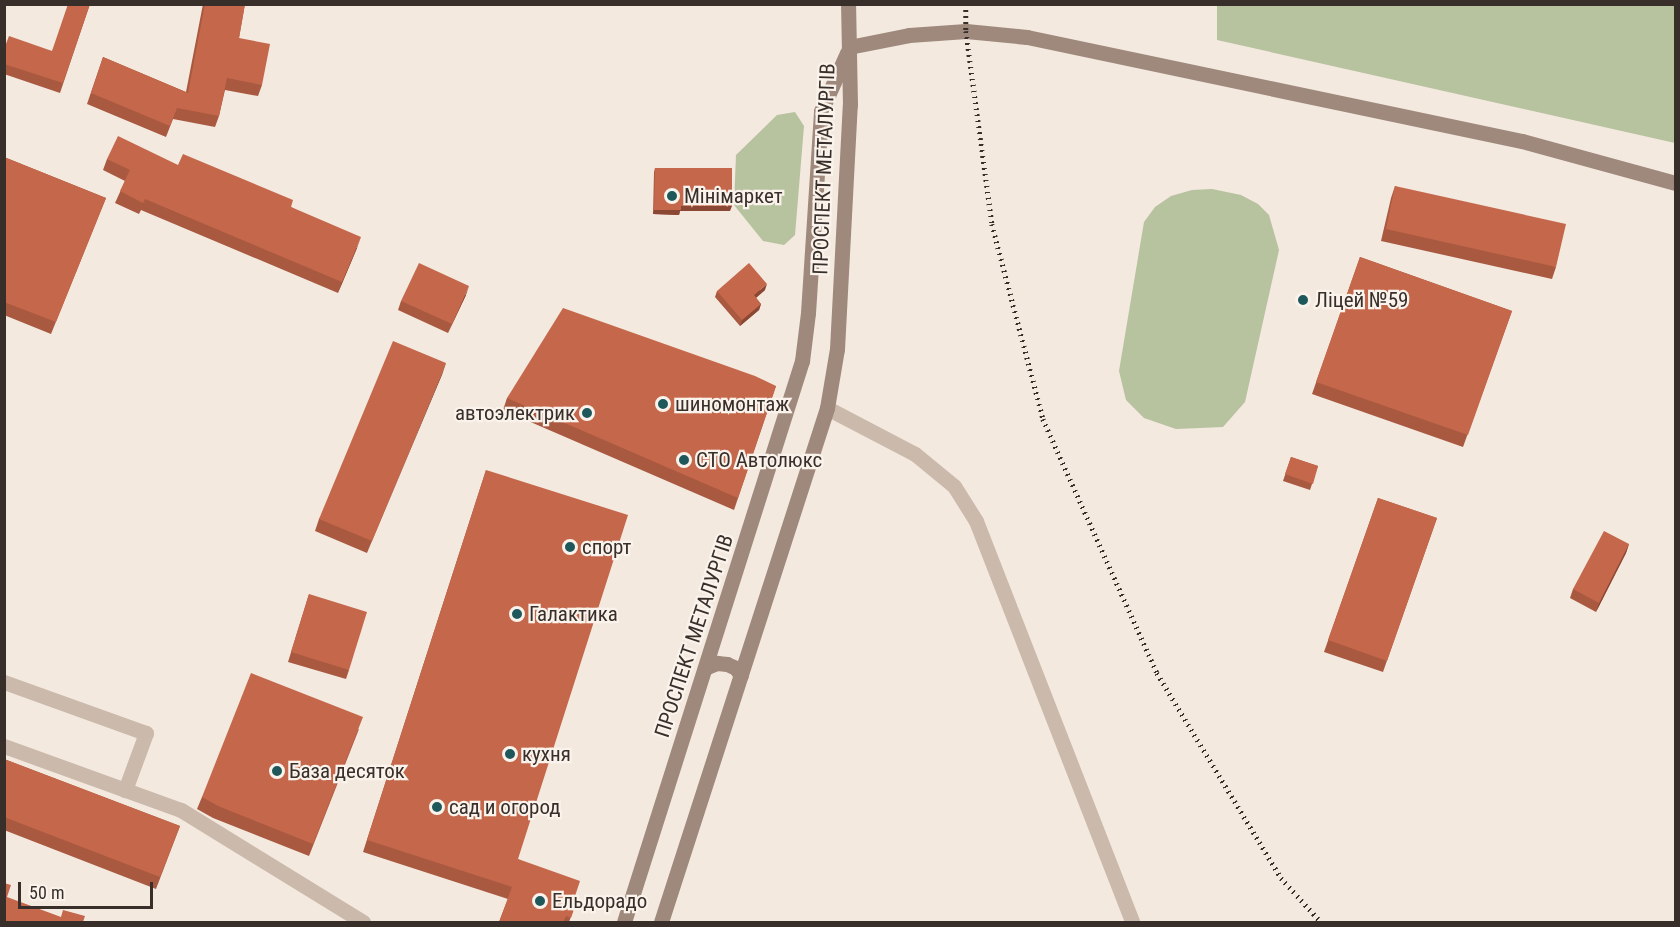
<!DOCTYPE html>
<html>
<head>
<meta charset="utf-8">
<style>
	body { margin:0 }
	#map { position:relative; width:1680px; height:927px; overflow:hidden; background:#f3e9df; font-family:"Roboto Condensed",sans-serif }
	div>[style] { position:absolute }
	.green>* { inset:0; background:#b7c29f }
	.street>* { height:15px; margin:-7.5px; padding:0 7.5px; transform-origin:7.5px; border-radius:7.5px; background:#cbb9ab }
	.secondary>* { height:15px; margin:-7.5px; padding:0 7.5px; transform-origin:7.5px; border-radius:7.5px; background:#9f887c }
	.rail>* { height:4.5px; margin-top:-2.25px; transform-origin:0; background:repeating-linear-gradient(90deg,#392f2a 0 1.5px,transparent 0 6px) }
	.wall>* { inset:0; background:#a95940 }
	.shaded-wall>* { inset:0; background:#8a4834 }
	.building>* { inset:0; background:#c5674b }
	.dots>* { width:16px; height:16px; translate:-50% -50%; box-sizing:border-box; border:3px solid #faf3ec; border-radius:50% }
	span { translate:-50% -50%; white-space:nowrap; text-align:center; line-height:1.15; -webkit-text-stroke:4.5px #faf3ec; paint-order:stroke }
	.street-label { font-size:21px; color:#392f2a }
	.poi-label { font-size:21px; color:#392f2a }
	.left { translate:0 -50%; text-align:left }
	.right { translate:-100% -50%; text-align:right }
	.frame { position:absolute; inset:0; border:6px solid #392f2a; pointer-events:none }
	.scale { position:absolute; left:18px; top:882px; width:135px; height:27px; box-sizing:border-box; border:3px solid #392f2a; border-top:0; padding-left:8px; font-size:18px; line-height:21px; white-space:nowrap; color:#392f2a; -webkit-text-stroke:4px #faf3ec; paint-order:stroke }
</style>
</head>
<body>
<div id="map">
	<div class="green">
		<div style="clip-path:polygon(1217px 5px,1675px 5px,1675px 143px,1217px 40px)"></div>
		<div style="clip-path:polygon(795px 112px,804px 126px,795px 235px,784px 245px,763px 241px,734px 205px,736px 155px,777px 115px)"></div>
		<div style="clip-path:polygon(1212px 189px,1241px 195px,1258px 204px,1269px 215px,1279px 250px,1245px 402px,1223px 427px,1176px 429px,1144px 418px,1126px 400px,1119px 371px,1144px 222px,1155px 207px,1171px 196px,1192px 190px)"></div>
	</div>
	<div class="street">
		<div style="left:827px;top:408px;width:99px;rotate:27.6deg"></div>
		<div style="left:915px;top:454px;width:50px;rotate:39.4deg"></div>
		<div style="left:954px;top:486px;width:41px;rotate:57.8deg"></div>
		<div style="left:976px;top:521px;width:430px;rotate:68.7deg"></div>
		<div style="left:4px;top:682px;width:151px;rotate:19.8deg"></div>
		<div style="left:146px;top:733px;width:61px;rotate:110.2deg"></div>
		<div style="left:4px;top:746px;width:188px;rotate:19.9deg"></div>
		<div style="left:181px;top:810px;width:214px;rotate:31.6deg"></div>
	</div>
	<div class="secondary">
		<div style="left:849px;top:47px;width:61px;rotate:-11.3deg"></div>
		<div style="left:909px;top:35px;width:57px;rotate:-4deg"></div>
		<div style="left:966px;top:31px;width:61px;rotate:5.6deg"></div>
		<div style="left:1027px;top:37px;width:506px;rotate:11.87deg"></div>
		<div style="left:1522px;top:141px;width:160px;rotate:15.3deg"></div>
		<div style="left:707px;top:667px;width:11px;rotate:-22deg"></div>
		<div style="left:717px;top:663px;width:10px;rotate:6deg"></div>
		<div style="left:727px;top:664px;width:10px;rotate:24deg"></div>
		<div style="left:736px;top:668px;width:9px;rotate:58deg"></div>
		<div style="left:624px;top:922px;width:589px;rotate:-72.4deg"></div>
		<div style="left:802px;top:361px;width:48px;rotate:-82.9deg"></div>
		<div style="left:808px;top:313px;width:202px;rotate:-86.3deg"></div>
		<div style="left:821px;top:111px;width:64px;rotate:-65.9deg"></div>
		<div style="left:661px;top:922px;width:540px;rotate:-72.1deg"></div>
		<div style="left:827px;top:408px;width:60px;rotate:-80.4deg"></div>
		<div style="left:837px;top:349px;width:244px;rotate:-87deg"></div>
		<div style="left:850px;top:105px;width:101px;rotate:-91.1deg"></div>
	</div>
	<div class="rail">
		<div style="left:966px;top:4px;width:27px;rotate:90deg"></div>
		<div style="left:966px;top:31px;width:195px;rotate:82.3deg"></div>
		<div style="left:992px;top:224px;width:202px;rotate:75.3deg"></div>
		<div style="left:1043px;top:419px;width:278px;rotate:65.8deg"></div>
		<div style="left:1157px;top:673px;width:240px;rotate:58.8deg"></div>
		<div style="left:1281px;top:878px;width:59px;rotate:47.7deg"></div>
	</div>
	<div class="wall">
		<div style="clip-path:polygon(90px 4px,60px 93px,4px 74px,4px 48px,52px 51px)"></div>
		<div style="clip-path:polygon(203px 4px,245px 4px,239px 38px,262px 85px,258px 96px,225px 90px,219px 116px,215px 127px,173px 119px,166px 137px,87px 104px,103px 57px,186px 92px)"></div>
		<div style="clip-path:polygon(4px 157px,106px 198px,51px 334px,4px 315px)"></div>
		<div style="clip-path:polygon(107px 159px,178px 165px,291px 207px,357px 248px,338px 293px,141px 210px,139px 214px,115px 203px,125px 181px,103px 170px)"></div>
		<div style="clip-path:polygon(655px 168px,730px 211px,680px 211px,679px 215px,653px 214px,654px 172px)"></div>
		<div style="clip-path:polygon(1395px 186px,1556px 267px,1552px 279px,1381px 241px,1391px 198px)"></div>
		<div style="clip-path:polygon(1360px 257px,1512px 311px,1463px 447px,1312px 394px)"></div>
		<div style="clip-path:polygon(765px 290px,756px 298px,761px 304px,759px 310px,740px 326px,715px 297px,717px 291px)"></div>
		<div style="clip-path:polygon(466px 295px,448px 333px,398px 310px,401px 301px)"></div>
		<div style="clip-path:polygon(446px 363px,367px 553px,315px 531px,319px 519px)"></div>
		<div style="clip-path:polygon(776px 386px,734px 510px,503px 410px,507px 398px)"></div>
		<div style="clip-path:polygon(1291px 457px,1318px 466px,1310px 490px,1283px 481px)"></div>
		<div style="clip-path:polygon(486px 470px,518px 859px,574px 899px,577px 900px,569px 922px,499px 922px,508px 899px,363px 852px)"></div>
		<div style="clip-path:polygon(1378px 498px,1437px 518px,1383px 672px,1324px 652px)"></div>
		<div style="clip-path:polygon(1629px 544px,1626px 553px,1596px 612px,1570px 598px,1573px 589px)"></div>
		<div style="clip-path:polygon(309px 594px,349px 670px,346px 679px,288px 662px)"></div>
		<div style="clip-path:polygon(359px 729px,309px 856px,213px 818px,197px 809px,202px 797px)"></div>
		<div style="clip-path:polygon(4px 759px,180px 826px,156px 889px,4px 830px)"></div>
	</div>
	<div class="shaded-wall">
		<div style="clip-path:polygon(681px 206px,732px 206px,730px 211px,680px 211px,679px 215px,653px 214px,654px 210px)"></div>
		<div style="clip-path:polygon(361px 237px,357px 248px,338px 293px,342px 282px)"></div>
		<div style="clip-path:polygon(767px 284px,765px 290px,751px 302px,754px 295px)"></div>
		<div style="clip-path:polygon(469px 286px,466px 295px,448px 333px,452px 324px)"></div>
		<div style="clip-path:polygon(761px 304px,759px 310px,740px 326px,742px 320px)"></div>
		<div style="clip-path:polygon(446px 363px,442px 375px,367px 553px,372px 541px)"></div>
		<div style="clip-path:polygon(1629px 544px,1626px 553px,1596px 612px,1599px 603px)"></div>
	</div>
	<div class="building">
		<div style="clip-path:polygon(68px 4px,90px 4px,63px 83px,4px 64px,4px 49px,9px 36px,52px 51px)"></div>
		<div style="clip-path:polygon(205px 4px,245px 4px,239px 38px,270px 44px,262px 85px,227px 78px,219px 116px,177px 108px,170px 126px,91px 93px,103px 57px,188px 93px)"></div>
		<div style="clip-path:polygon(118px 136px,178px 165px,183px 154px,293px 200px,291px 207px,361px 237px,342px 282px,145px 199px,143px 203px,120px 191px,130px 170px,107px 159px)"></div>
		<div style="clip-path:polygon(4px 157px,106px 198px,56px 322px,4px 302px)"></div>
		<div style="clip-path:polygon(655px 168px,732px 168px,732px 206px,681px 206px,681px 210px,654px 210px)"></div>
		<div style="clip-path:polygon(1395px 186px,1566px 224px,1556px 267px,1386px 229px)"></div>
		<div style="clip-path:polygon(1360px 257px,1512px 311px,1468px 435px,1316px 382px)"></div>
		<div style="clip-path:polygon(419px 263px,469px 286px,452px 324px,401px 301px)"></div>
		<div style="clip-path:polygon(749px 263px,767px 284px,754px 295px,761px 304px,742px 320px,717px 291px)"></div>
		<div style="clip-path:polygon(563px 308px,755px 376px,776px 386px,738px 498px,507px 398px)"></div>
		<div style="clip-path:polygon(393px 341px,446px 363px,372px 541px,319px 519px)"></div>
		<div style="clip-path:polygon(1291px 457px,1318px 466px,1313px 484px,1285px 474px)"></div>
		<div style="clip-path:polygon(486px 470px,628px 515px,518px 859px,580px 881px,574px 899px,577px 900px,571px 918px,566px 916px,563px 922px,499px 922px,512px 887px,367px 840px)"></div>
		<div style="clip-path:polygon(1378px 498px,1437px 518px,1387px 661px,1328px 640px)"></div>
		<div style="clip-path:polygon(1604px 531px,1629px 544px,1599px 603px,1573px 589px)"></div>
		<div style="clip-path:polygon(309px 594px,367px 612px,349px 670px,291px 652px)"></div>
		<div style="clip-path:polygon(251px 673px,363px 717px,313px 844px,218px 806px,202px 797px)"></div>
		<div style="clip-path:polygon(4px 759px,180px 826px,160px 877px,4px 817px)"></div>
		<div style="clip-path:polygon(4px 883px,11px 885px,7px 897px,61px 917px,63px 910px,85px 916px,83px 922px,4px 922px)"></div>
	</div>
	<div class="dots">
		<div style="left:672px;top:196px;background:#1f585b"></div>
		<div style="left:1303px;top:300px;background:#1f585b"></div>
		<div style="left:663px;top:404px;background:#1f585b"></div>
		<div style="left:587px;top:413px;background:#1f585b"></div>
		<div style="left:684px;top:460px;background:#1f585b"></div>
		<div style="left:570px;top:547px;background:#1f585b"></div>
		<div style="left:517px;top:614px;background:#1f585b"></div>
		<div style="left:510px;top:754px;background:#1f585b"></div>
		<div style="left:277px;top:771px;background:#1f585b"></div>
		<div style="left:437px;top:807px;background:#1f585b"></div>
		<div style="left:540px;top:901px;background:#1f585b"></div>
	</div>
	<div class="street-label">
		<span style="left:824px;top:169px;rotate:-88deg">ПРОСПЕКТ МЕТАЛУРГІВ</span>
		<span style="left:694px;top:636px;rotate:-72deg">ПРОСПЕКТ МЕТАЛУРГІВ</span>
	</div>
	<div class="poi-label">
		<span class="left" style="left:684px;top:196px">Мінімаркет</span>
		<span class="left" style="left:1315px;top:300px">Ліцей №59</span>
		<span class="left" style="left:675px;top:404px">шиномонтаж</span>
		<span class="right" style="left:575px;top:413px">автоэлектрик</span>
		<span class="left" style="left:696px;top:460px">СТО Автолюкс</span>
		<span class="left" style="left:582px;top:547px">спорт</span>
		<span class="left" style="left:529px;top:614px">Галактика</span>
		<span class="left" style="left:522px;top:754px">кухня</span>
		<span class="left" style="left:289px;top:771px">База десяток</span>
		<span class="left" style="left:449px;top:807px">сад и огород</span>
		<span class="left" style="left:552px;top:901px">Ельдорадо</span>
	</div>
	<div class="frame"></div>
	<div class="scale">50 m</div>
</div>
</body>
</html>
